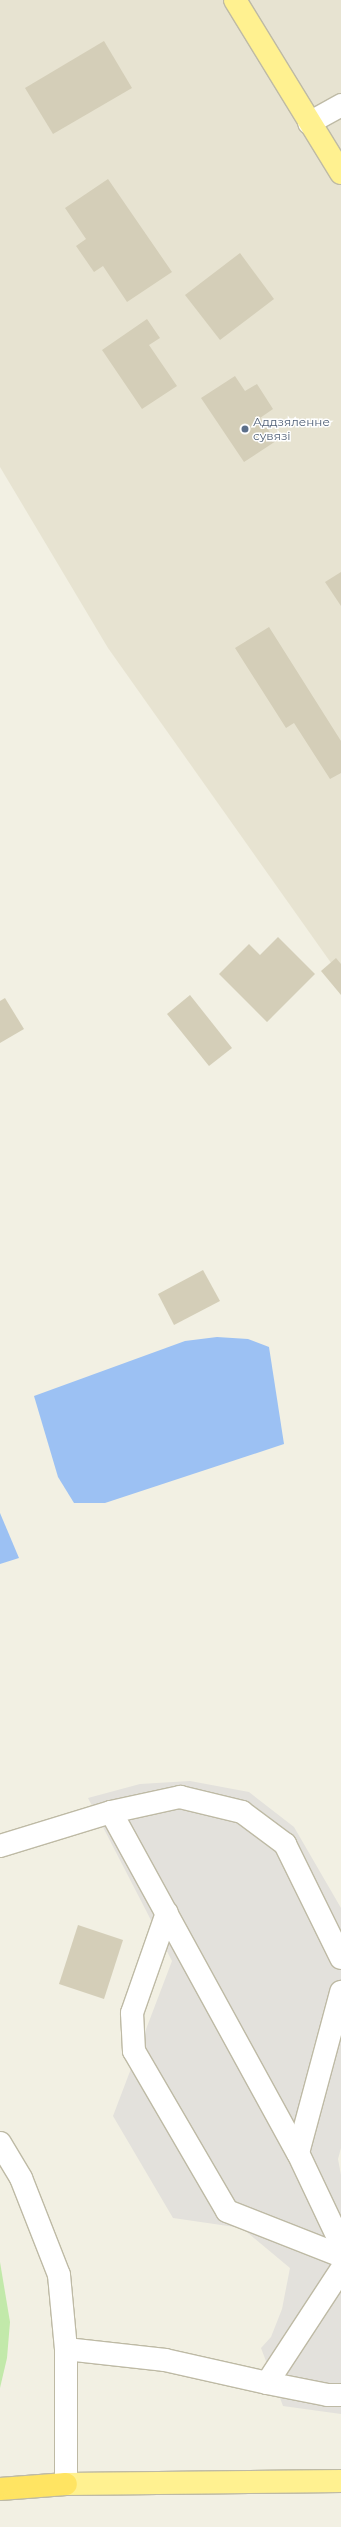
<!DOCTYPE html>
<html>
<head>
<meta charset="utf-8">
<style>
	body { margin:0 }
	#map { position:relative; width:341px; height:2527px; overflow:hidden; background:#f2f0e3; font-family:Montserrat,sans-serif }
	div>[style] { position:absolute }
	.residential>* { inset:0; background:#e7e3d1 }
	.green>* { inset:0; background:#c2e9aa }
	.parking>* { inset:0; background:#e3e1dc }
	.water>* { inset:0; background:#9cc1f3 }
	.building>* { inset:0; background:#d4ceb8 }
	.roads { filter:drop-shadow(1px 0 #bebaa5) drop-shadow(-1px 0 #bebaa5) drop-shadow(0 1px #bebaa5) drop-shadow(0 -1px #bebaa5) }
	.minor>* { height:22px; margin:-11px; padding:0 11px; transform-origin:11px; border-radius:11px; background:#fff }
	.major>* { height:22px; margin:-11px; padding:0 11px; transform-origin:11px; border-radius:11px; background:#fff190 }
	.highway>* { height:22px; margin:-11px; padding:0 11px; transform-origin:11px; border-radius:11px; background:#ffe462 }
	.dots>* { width:11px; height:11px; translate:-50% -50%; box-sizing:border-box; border:2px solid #fff; border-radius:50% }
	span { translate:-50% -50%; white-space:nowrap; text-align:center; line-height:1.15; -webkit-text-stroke:3px #fff; paint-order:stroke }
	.service-label { font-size:12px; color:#4e5e75 }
	.left { translate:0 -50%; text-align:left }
</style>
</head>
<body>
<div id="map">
	<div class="residential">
		<div style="clip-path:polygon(0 0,341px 0,341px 977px,108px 648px,0 467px)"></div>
	</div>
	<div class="green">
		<div style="clip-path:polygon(0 2262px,10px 2322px,7px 2358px,0 2388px)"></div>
	</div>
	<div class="parking">
		<div style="clip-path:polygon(190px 1781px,249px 1792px,294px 1827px,341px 1908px,341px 2148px,338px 2159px,341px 2175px,341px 2414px,283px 2406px,261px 2348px,271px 2337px,282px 2309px,290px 2268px,242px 2228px,173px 2218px,113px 2116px,172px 1961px,88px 1798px,140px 1784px)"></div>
	</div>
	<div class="water">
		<div style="clip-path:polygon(217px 1337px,248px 1339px,269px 1347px,284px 1444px,105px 1503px,74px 1503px,58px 1477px,34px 1396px,185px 1341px)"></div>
		<div style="clip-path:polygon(0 1513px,19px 1558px,0 1564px)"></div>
	</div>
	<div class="building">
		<div style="clip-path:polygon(104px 41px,132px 88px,53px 134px,25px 88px)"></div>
		<div style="clip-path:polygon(108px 179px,172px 272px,127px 302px,103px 266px,94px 272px,76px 246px,86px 239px,65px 208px)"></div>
		<div style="clip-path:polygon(240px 253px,274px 299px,220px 340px,185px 295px)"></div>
		<div style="clip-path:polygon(147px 319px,160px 338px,149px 345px,177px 386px,142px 409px,102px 350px)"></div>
		<div style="clip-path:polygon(235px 376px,245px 391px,257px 384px,273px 409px,260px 418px,276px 441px,244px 462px,201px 398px)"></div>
		<div style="clip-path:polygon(341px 572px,341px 606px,325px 582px)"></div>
		<div style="clip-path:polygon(269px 627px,341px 741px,341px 773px,330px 779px,294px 723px,286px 728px,235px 648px)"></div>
		<div style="clip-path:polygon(278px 937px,315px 974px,267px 1022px,219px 974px,249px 944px,260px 955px)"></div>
		<div style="clip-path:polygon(336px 958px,341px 964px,341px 995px,321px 971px)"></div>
		<div style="clip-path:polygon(190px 995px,232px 1048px,209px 1066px,167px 1014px)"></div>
		<div style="clip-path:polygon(5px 998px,24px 1029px,0 1043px,0 1001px)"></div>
		<div style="clip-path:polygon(203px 1270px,220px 1301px,174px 1325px,158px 1294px)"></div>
		<div style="clip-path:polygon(78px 1925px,123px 1940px,104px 1999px,59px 1984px)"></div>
	</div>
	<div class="roads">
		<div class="minor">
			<div style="left:309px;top:123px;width:37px;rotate:-29deg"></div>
			<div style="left:111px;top:1812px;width:71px;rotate:-12.3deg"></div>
			<div style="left:180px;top:1797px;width:64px;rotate:13.6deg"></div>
			<div style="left:242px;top:1812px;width:54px;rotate:36.7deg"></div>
			<div style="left:285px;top:1844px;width:127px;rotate:63.8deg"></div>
			<div style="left:0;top:1846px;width:116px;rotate:-17deg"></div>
			<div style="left:111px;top:1812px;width:389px;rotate:61.3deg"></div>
			<div style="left:298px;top:2153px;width:101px;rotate:64.7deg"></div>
			<div style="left:167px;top:1913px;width:106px;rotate:109.3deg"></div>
			<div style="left:132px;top:2013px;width:38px;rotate:87deg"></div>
			<div style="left:134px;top:2051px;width:185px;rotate:59.8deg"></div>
			<div style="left:227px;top:2211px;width:123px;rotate:21.5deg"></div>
			<div style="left:0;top:2143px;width:41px;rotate:59deg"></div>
			<div style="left:21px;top:2178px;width:104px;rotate:68.6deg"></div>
			<div style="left:59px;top:2275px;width:74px;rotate:84.6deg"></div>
			<div style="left:66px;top:2349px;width:135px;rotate:90deg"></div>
			<div style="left:298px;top:2153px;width:167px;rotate:-75deg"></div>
			<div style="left:66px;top:2349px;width:100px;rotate:6.3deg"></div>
			<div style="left:165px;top:2360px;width:105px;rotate:12.7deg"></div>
			<div style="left:267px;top:2383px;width:135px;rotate:-56.8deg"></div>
			<div style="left:267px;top:2383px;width:62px;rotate:11.1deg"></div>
			<div style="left:328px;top:2395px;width:13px"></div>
		</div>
		<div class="major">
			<div style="left:235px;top:0;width:203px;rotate:58.5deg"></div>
			<div style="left:66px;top:2484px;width:275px;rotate:-0.6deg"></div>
		</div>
		<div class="highway">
			<div style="left:0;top:2489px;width:66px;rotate:-4.3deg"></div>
		</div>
	</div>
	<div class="dots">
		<div style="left:245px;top:429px;background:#5c6f8a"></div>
	</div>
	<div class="service-label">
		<span class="left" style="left:253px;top:429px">Аддзяленне<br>сувязі</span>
	</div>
</div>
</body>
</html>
